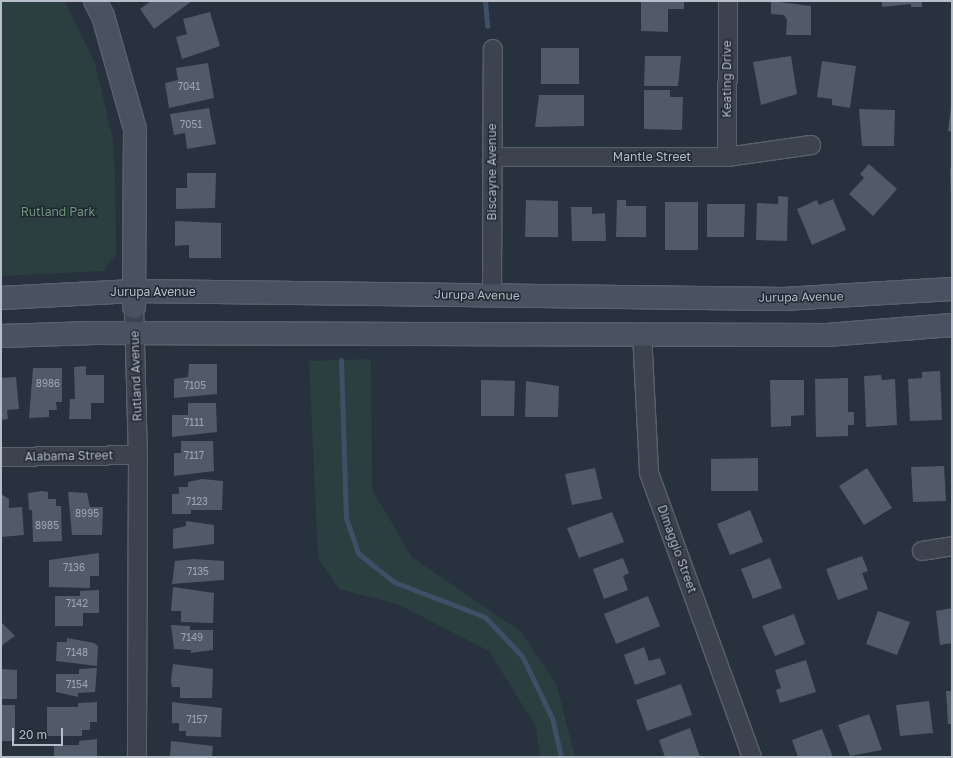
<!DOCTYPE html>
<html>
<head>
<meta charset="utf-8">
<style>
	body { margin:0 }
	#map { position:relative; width:953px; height:758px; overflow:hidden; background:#28313e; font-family:"Golos Text",sans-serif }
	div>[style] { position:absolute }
	.green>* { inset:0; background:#2b3e40 }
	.stream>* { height:5px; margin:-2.5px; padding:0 2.5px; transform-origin:2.5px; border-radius:2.5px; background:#3f4f65 }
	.building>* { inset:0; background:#515a68 }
	.roads { filter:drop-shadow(1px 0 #59616c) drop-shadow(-1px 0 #59616c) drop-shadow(0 1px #59616c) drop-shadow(0 -1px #59616c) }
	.street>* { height:18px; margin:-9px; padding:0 9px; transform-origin:9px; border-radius:9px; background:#3c434e }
	.secondary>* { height:22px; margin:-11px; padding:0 11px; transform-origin:11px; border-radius:11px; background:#4a5261 }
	span { translate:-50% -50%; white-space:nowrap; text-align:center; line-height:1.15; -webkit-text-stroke:3px #202833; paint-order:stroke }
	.number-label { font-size:10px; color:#9ea5b1 }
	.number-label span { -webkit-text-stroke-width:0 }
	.street-label { font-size:12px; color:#b8bec9 }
	.park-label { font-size:12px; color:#71977a }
	.frame { position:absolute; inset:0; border:2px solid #b8bec9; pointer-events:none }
	.scale { position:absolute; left:12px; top:728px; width:51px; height:18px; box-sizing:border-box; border:2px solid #b8bec9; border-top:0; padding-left:5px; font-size:12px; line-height:14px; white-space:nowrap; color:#b8bec9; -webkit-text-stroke:3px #202833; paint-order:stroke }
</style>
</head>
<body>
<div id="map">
	<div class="green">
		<div style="clip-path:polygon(1px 1px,65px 1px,95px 63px,113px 140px,115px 174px,116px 254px,103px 271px,1px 276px)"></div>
		<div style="clip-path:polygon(371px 359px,372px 489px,412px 557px,521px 632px,556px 683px,575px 757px,540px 757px,536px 727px,489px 651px,397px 604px,339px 589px,318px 558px,309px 361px)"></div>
	</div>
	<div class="stream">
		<div style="left:485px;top:1px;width:25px;rotate:85deg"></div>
		<div style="left:341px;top:360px;width:158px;rotate:88.2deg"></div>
		<div style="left:346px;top:518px;width:37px;rotate:71deg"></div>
		<div style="left:358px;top:553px;width:46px;rotate:38.9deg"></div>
		<div style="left:394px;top:582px;width:97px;rotate:21deg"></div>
		<div style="left:485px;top:617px;width:54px;rotate:46.5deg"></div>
		<div style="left:522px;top:656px;width:69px;rotate:64.2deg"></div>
		<div style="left:552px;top:718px;width:40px;rotate:77deg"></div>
	</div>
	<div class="building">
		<div style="clip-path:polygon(151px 1px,192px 1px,154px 29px,140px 9px)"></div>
		<div style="clip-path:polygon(641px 1px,684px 1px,684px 9px,668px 9px,668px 32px,641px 31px)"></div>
		<div style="clip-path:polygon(771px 1px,811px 6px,811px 35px,786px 35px,787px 20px,784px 15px,771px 14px)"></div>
		<div style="clip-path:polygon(882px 1px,922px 1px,922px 7px,911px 7px,911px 4px,882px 7px)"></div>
		<div style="clip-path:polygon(210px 12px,220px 46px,182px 59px,176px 37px,187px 34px,183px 19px)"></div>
		<div style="clip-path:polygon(541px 48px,579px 48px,579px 84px,541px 84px)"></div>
		<div style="clip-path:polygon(645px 56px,681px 56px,678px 86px,644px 86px)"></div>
		<div style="clip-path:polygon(791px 56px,797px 94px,761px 105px,753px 62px)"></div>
		<div style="clip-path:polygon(822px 61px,856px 66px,850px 108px,832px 105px,832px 99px,817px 97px)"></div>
		<div style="clip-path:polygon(208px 63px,214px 98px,169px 108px,165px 83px,178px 80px,176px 68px)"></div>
		<div style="clip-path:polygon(644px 90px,670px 90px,670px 97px,683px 97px,682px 130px,644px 129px)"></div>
		<div style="clip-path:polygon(539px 95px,584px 95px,584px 126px,535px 127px)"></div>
		<div style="clip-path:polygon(952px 97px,952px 132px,948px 131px)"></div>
		<div style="clip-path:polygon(209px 108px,216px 144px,187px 149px,185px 133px,174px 135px,170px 114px)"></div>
		<div style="clip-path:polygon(859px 109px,895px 110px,894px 146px,862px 146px)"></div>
		<div style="clip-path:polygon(869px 164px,897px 189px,873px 216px,849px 194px,864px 178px,860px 174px)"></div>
		<div style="clip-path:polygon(950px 168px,952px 168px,952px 200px,951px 200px)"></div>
		<div style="clip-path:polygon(187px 173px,216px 173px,215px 208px,176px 209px,176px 188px,187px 188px)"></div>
		<div style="clip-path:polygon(778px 196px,788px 197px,787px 241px,756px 240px,757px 203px,778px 204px)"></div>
		<div style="clip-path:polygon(833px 199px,846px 230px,812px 245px,797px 209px,817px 200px,819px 205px)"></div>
		<div style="clip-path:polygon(526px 200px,558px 201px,558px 237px,525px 237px)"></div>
		<div style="clip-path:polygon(617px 200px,626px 200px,626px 206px,646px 206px,646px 237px,616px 237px)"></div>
		<div style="clip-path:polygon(665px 202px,698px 202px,698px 250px,665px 250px)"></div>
		<div style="clip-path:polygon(707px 204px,745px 204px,744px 237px,707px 237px)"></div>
		<div style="clip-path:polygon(571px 207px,592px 207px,592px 214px,605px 213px,606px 241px,572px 241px)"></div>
		<div style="clip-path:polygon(175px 221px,221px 223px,221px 258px,189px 258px,189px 245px,175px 246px)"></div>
		<div style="clip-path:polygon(189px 364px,217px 364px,217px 394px,174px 398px,174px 379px,188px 377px)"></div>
		<div style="clip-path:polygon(86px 366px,86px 375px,104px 375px,104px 403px,91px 403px,91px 419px,69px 419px,70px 399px,75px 399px,74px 367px)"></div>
		<div style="clip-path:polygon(33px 368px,62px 368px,62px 402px,56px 402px,57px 410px,49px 410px,49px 417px,29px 418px)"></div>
		<div style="clip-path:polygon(940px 371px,942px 420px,910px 421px,908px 379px,922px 378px,922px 372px)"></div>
		<div style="clip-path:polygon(881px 375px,882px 380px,895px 379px,897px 425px,866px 427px,864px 376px)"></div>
		<div style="clip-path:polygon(16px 377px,19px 409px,7px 410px,8px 419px,1px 420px,1px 378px)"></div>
		<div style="clip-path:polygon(848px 378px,848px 412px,854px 412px,854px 425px,848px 425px,848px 436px,816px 437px,815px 379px)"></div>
		<div style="clip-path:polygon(481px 380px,515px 381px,514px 416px,481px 416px)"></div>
		<div style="clip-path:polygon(770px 380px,804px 380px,804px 415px,791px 416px,791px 426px,771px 427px)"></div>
		<div style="clip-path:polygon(526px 381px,559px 386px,558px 417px,525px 417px)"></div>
		<div style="clip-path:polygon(188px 403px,216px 403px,217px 432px,172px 437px,172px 415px,188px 415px)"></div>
		<div style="clip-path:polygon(181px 441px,213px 441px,214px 471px,174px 476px,174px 453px,181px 453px)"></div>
		<div style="clip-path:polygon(758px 458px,758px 491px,711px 491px,711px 459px)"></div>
		<div style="clip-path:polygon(944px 466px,946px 501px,913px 502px,911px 467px)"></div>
		<div style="clip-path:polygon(595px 468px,602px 499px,572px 505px,565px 474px)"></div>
		<div style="clip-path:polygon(867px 468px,892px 508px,864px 525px,839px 486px)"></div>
		<div style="clip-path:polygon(202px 479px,223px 481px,222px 510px,191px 510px,191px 514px,172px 514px,172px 494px,179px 494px,179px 487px,188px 487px,188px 482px)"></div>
		<div style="clip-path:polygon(42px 491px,48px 492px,48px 499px,56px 499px,56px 506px,61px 506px,62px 541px,33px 542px,32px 510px,29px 510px,28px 493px)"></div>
		<div style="clip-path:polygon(68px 492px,87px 493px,90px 507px,103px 507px,102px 535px,72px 535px)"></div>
		<div style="clip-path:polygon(1px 494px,9px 499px,9px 508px,22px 507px,24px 535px,1px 537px)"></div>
		<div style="clip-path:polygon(750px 510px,763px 542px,730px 555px,717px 524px)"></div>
		<div style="clip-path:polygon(612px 512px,624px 542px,579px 558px,567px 528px)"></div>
		<div style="clip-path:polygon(186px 521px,214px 525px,214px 544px,173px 549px,173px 529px,186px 526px)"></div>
		<div style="clip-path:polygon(99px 553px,99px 576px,90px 576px,90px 588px,49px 587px,49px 560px)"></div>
		<div style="clip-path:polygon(862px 556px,868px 571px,862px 573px,868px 589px,838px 600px,826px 569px)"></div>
		<div style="clip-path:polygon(623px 558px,629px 573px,623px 576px,628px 590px,604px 599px,593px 569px)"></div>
		<div style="clip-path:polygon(770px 558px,782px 588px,753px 599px,741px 569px)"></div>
		<div style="clip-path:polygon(193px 559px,224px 561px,224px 580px,172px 584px,175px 561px)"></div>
		<div style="clip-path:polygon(173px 587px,214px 593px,213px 623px,181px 622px,181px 611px,171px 611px)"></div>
		<div style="clip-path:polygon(99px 590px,99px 613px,83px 613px,83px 626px,55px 626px,55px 596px,80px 596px,80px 591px)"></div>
		<div style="clip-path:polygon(648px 596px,660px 626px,616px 644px,604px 614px)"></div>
		<div style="clip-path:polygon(952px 608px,952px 643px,940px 645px,936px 611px)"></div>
		<div style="clip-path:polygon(878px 611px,910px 622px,897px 655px,866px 644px)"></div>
		<div style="clip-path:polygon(794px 614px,805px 644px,775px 656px,762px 626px)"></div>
		<div style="clip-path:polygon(1px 622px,15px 636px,1px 646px)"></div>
		<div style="clip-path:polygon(171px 625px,190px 626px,190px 630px,213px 630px,213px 650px,191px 653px,191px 650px,174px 649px)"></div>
		<div style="clip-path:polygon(67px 638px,94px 643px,98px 646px,97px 666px,56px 661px,57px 642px,67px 642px)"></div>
		<div style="clip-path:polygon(644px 647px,649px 661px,660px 658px,666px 674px,635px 685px,624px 655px)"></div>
		<div style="clip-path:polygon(806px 660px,816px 692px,780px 703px,776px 690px,781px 688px,775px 670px)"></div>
		<div style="clip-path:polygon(173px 664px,213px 669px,212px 698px,180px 698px,180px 687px,172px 687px,171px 680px)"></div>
		<div style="clip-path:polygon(97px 668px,95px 692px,78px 693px,78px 697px,56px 692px,56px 674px,79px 674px,79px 669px)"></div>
		<div style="clip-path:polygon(1px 669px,17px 670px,17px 699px,1px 699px)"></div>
		<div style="clip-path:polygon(681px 684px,692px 715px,647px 731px,636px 700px)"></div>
		<div style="clip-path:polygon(946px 691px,952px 691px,952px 724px,948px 724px)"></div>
		<div style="clip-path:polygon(929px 701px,933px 733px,900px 736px,896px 705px)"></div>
		<div style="clip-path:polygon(97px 702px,97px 722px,90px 722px,90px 730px,82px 730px,82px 736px,47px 736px,47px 707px,78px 707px,78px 703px)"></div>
		<div style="clip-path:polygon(172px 702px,222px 708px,221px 737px,186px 736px,186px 731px,179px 731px,179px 723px,172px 723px)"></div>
		<div style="clip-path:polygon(1px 705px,15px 705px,15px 741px,1px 741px)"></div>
		<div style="clip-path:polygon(869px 714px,882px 750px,850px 756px,838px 725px)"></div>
		<div style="clip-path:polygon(690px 728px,700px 757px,665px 757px,659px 740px)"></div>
		<div style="clip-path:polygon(822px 729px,833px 757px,798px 757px,792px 740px)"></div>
		<div style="clip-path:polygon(97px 739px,97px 757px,54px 757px,54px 745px,79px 745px,79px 741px)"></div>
		<div style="clip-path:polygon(171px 741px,213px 746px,212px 757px,170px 757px)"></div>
	</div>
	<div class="roads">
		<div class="street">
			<div style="left:493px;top:157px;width:234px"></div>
			<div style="left:727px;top:157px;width:85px;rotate:-8.1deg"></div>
			<div style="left:727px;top:157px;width:156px;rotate:-89.6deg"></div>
			<div style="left:492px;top:295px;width:246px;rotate:-89.8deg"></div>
			<div style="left:134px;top:307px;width:148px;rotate:88.5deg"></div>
			<div style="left:138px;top:455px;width:302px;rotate:90.2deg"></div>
			<div style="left:642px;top:333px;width:140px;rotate:87.1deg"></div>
			<div style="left:649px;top:473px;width:302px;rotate:70.1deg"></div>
			<div style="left:1px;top:457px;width:137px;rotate:-0.8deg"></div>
			<div style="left:922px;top:551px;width:30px;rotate:-9deg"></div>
		</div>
		<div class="secondary">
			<div style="left:95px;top:1px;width:17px;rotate:62deg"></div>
			<div style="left:103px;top:16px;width:117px;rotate:74.2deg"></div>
			<div style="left:135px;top:129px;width:178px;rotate:90.3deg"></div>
			<div style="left:1px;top:298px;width:133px;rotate:-3deg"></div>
			<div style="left:134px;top:291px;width:650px;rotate:0.71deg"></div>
			<div style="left:784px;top:299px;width:168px;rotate:-3.4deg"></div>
			<div style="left:1px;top:336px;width:93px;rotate:-1.8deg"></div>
			<div style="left:94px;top:333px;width:733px;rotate:0.16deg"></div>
			<div style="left:827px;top:335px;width:125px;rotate:-4.6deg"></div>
		</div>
	</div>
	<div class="number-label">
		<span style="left:189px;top:87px">7041</span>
		<span style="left:191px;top:125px">7051</span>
		<span style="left:48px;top:384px">8986</span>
		<span style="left:195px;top:386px">7105</span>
		<span style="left:194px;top:423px">7111</span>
		<span style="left:194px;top:456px">7117</span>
		<span style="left:197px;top:502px">7123</span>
		<span style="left:87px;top:514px">8995</span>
		<span style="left:47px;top:526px">8985</span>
		<span style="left:74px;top:568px">7136</span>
		<span style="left:198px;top:572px">7135</span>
		<span style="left:77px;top:604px">7142</span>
		<span style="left:192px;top:638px">7149</span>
		<span style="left:77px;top:653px">7148</span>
		<span style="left:77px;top:685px">7154</span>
		<span style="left:197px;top:720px">7157</span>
	</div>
	<div class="street-label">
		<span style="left:727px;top:79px;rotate:-90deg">Keating Drive</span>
		<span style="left:652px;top:157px">Mantle Street</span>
		<span style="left:492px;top:172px;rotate:-90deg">Biscayne Avenue</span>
		<span style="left:153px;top:292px">Jurupa Avenue</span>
		<span style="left:477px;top:295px;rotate:1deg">Jurupa Avenue</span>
		<span style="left:801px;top:297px;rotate:-1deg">Jurupa Avenue</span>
		<span style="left:136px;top:376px;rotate:-92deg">Rutland Avenue</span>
		<span style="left:69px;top:456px;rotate:-1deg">Alabama Street</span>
		<span style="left:677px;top:549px;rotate:70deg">Dimaggio Street</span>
	</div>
	<div class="park-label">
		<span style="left:58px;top:212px">Rutland Park</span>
	</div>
	<div class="frame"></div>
	<div class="scale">20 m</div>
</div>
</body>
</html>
